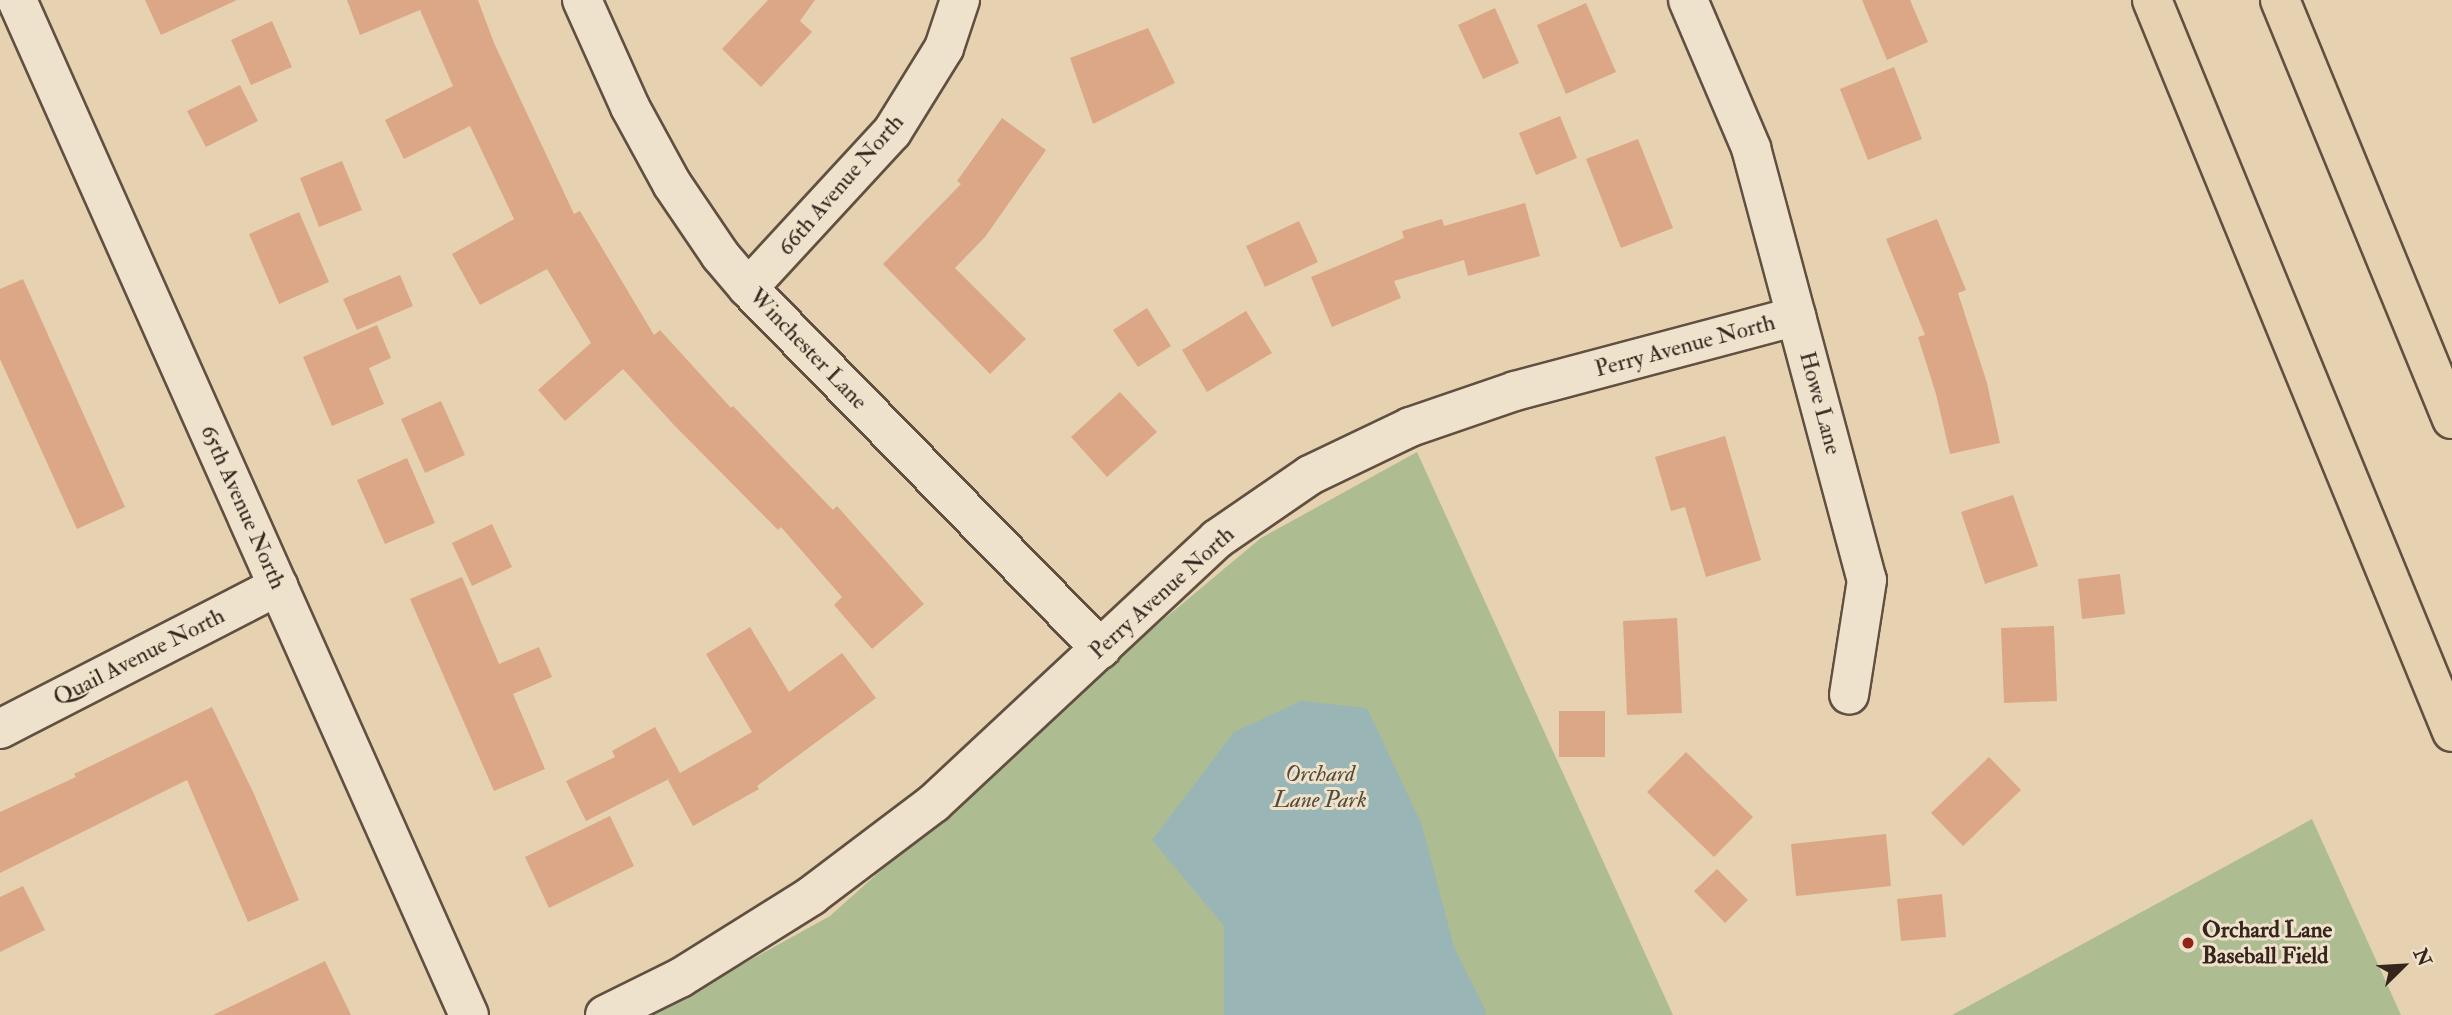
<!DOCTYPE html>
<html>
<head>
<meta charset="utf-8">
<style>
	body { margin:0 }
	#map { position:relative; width:2452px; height:1015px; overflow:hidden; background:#e6d2b0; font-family:"IM FELL Double Pica",serif }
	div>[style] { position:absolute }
	.green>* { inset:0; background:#aebd91 }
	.water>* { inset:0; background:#9ab5b5 }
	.building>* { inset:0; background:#dca787 }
	.roads { filter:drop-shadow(2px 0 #615041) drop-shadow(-2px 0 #615041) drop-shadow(0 2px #615041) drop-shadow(0 -2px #615041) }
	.street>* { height:38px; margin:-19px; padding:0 19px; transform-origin:19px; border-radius:19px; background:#efe2cc }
	.highway>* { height:38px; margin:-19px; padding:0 19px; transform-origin:19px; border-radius:19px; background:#e6d2b0 }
	.dots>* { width:19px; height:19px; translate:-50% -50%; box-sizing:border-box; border:4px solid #efe2cc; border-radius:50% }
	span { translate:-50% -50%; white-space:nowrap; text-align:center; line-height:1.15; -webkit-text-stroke:6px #efe2cc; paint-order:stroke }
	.street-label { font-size:23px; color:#35251c }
	.park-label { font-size:23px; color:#534b39; font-style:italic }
	.poi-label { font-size:23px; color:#35251c; font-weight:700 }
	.left { translate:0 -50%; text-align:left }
	.north { position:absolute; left:2368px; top:931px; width:70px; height:70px; -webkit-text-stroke:5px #efe2cc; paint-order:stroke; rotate:66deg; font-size:19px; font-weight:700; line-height:28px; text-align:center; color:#35251c }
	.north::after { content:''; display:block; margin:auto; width:24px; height:32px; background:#35251c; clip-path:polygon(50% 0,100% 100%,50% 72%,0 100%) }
</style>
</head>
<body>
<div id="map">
	<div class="green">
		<div style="clip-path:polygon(1417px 452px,1673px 1015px,651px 1015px,830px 916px,1128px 649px,1261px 538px)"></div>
		<div style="clip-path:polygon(2312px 819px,2401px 1015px,1952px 1015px,2217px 871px)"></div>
	</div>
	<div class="water">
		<div style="clip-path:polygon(1301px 701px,1367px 708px,1422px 825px,1454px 947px,1485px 1009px,1485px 1015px,1224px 1015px,1224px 926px,1152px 840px,1234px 732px)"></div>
	</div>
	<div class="building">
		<div style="clip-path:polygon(145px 0,237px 0,161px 35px)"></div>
		<div style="clip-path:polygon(347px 0,478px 0,494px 43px,574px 214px,580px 211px,654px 335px,660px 330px,731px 408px,733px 406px,833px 510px,837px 506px,924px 604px,872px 649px,834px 605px,842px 597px,781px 527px,778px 530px,673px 424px,623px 369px,565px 421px,538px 390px,591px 343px,547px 269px,480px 305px,452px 254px,514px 219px,470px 126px,404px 159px,385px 120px,453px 86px,420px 10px,360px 35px)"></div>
		<div style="clip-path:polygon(768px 0,815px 0,800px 21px,812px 32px,761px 87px,722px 49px)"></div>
		<div style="clip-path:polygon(1862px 0,1910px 0,1928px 42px,1887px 60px)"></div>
		<div style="clip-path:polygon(1586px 3px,1616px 72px,1566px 94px,1537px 25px)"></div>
		<div style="clip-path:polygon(1495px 8px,1519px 63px,1483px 79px,1458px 25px)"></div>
		<div style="clip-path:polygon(272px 21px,292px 67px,251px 85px,231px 40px)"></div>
		<div style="clip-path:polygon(1148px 28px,1175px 83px,1093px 124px,1070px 58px)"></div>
		<div style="clip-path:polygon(1894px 67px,1922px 139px,1868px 160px,1840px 89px)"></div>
		<div style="clip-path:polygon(240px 85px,258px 121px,206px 147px,187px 111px)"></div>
		<div style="clip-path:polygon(1560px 116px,1577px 158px,1536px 175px,1519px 133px)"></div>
		<div style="clip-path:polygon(1002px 118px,1046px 150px,985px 237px,955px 268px,1026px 339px,990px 374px,883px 264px,961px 184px,957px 181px)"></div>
		<div style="clip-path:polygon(1638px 139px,1673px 228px,1621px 248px,1586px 159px)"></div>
		<div style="clip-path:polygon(342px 161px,362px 210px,319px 227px,300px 178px)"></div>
		<div style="clip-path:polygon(1525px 203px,1540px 256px,1468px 276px,1464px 260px,1394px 281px,1401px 298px,1332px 327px,1311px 277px,1404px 238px,1402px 231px,1442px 219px,1444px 226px)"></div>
		<div style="clip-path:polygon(299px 212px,329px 282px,279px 304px,249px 234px)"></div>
		<div style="clip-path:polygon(1937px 219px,1966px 290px,1958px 293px,1987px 383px,2000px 443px,1950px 454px,1936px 394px,1918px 337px,1925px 335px,1886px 239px)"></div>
		<div style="clip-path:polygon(1299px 221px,1318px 262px,1265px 287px,1246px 246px)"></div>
		<div style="clip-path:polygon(400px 275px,413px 306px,357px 330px,343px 299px)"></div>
		<div style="clip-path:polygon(23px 279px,125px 507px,77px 529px,0 359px,0 289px)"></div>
		<div style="clip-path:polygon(1147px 308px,1171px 346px,1138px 367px,1113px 330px)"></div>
		<div style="clip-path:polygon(1246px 311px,1272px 353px,1207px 392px,1182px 350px)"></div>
		<div style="clip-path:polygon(377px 325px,391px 358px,369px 368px,384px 404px,332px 426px,303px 357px)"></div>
		<div style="clip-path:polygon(1120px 392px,1157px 432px,1107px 477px,1071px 437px)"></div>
		<div style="clip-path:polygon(441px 401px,465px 455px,425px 473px,401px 419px)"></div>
		<div style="clip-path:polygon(1725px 436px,1761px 560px,1706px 577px,1685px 507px,1671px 511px,1655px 457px)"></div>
		<div style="clip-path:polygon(407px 458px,435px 523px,385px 544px,357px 480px)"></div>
		<div style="clip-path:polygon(2013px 495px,2038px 566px,1985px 584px,1961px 512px)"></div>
		<div style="clip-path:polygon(492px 524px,512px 567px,472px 586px,452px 543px)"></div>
		<div style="clip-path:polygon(2120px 574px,2125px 614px,2082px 619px,2078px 579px)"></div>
		<div style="clip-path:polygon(462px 577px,499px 664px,539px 647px,552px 677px,513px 694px,545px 769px,494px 791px,410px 599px)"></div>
		<div style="clip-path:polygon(1677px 618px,1682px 713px,1627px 715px,1623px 621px)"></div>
		<div style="clip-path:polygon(2054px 626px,2057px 701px,2004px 703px,2001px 628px)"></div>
		<div style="clip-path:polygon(750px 627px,789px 692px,842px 653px,876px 698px,757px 786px,759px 789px,693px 826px,668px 780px,673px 777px,586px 821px,566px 781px,615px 757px,612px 751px,655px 727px,680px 773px,752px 732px,706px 654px)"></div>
		<div style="clip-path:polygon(212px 707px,254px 794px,299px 900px,248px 922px,187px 780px,0 873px,0 812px,76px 777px,74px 774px)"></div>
		<div style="clip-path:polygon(1559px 711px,1605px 711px,1605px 757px,1559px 757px)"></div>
		<div style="clip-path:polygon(1686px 752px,1753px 817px,1714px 857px,1647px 792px)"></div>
		<div style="clip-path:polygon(1989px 757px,2021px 790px,1963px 846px,1931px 813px)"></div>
		<div style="clip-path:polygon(610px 816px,634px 866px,549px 908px,525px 857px)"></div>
		<div style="clip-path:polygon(1886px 834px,1891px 886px,1796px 896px,1791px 844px)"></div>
		<div style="clip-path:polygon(1717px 869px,1748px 900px,1725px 923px,1694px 891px)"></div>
		<div style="clip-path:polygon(23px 886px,45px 930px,0 952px,0 897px)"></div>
		<div style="clip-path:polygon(1942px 894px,1946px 937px,1901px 941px,1897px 899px)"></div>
		<div style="clip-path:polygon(325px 961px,351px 1015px,213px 1015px)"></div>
	</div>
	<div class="roads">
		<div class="street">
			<div style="left:17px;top:0;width:1111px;rotate:66deg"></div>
			<div style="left:582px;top:0;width:117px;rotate:65.8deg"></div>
			<div style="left:630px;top:107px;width:88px;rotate:61.4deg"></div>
			<div style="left:672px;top:184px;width:86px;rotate:55.9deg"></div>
			<div style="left:720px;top:255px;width:43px;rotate:49.7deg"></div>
			<div style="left:748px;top:288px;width:505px;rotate:45.64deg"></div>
			<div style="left:1688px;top:0;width:161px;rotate:66.9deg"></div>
			<div style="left:1751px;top:148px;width:447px;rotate:75deg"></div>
			<div style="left:1867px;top:580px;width:116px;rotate:98.9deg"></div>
			<div style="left:748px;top:288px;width:212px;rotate:-47.3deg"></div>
			<div style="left:892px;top:132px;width:99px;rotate:-58.2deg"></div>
			<div style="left:944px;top:48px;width:51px;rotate:-71.6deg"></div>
			<div style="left:0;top:729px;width:313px;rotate:-27.2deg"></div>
			<div style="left:605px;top:1015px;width:84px;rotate:-26.3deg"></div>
			<div style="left:680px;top:978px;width:155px;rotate:-32deg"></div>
			<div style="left:811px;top:896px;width:154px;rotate:-37.1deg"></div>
			<div style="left:934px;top:803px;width:387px;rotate:-43deg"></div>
			<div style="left:1217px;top:539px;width:113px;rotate:-34.5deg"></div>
			<div style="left:1310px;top:475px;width:111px;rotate:-25.6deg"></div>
			<div style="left:1410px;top:427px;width:111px;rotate:-18.9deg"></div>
			<div style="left:1515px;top:391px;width:291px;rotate:-14.9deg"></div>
		</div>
		<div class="highway">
			<div style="left:2152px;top:0;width:791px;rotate:67.71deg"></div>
			<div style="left:2280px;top:0;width:453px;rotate:67.7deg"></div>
		</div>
	</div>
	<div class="dots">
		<div style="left:2188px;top:943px;background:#8f2418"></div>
	</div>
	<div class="street-label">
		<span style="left:841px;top:185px;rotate:-49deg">66th Avenue North</span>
		<span style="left:1685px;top:346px;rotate:-15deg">Perry Avenue North</span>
		<span style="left:808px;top:349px;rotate:46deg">Winchester Lane</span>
		<span style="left:1820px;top:403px;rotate:75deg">Howe Lane</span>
		<span style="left:243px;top:507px;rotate:66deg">65th Avenue North</span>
		<span style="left:1162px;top:593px;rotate:-42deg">Perry Avenue North</span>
		<span style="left:139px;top:657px;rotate:-27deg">Quail Avenue North</span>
	</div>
	<div class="park-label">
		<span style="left:1320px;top:787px">Orchard<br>Lane Park</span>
	</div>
	<div class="poi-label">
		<span class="left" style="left:2202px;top:943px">Orchard Lane<br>Baseball Field</span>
	</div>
	<div class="north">N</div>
</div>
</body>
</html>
